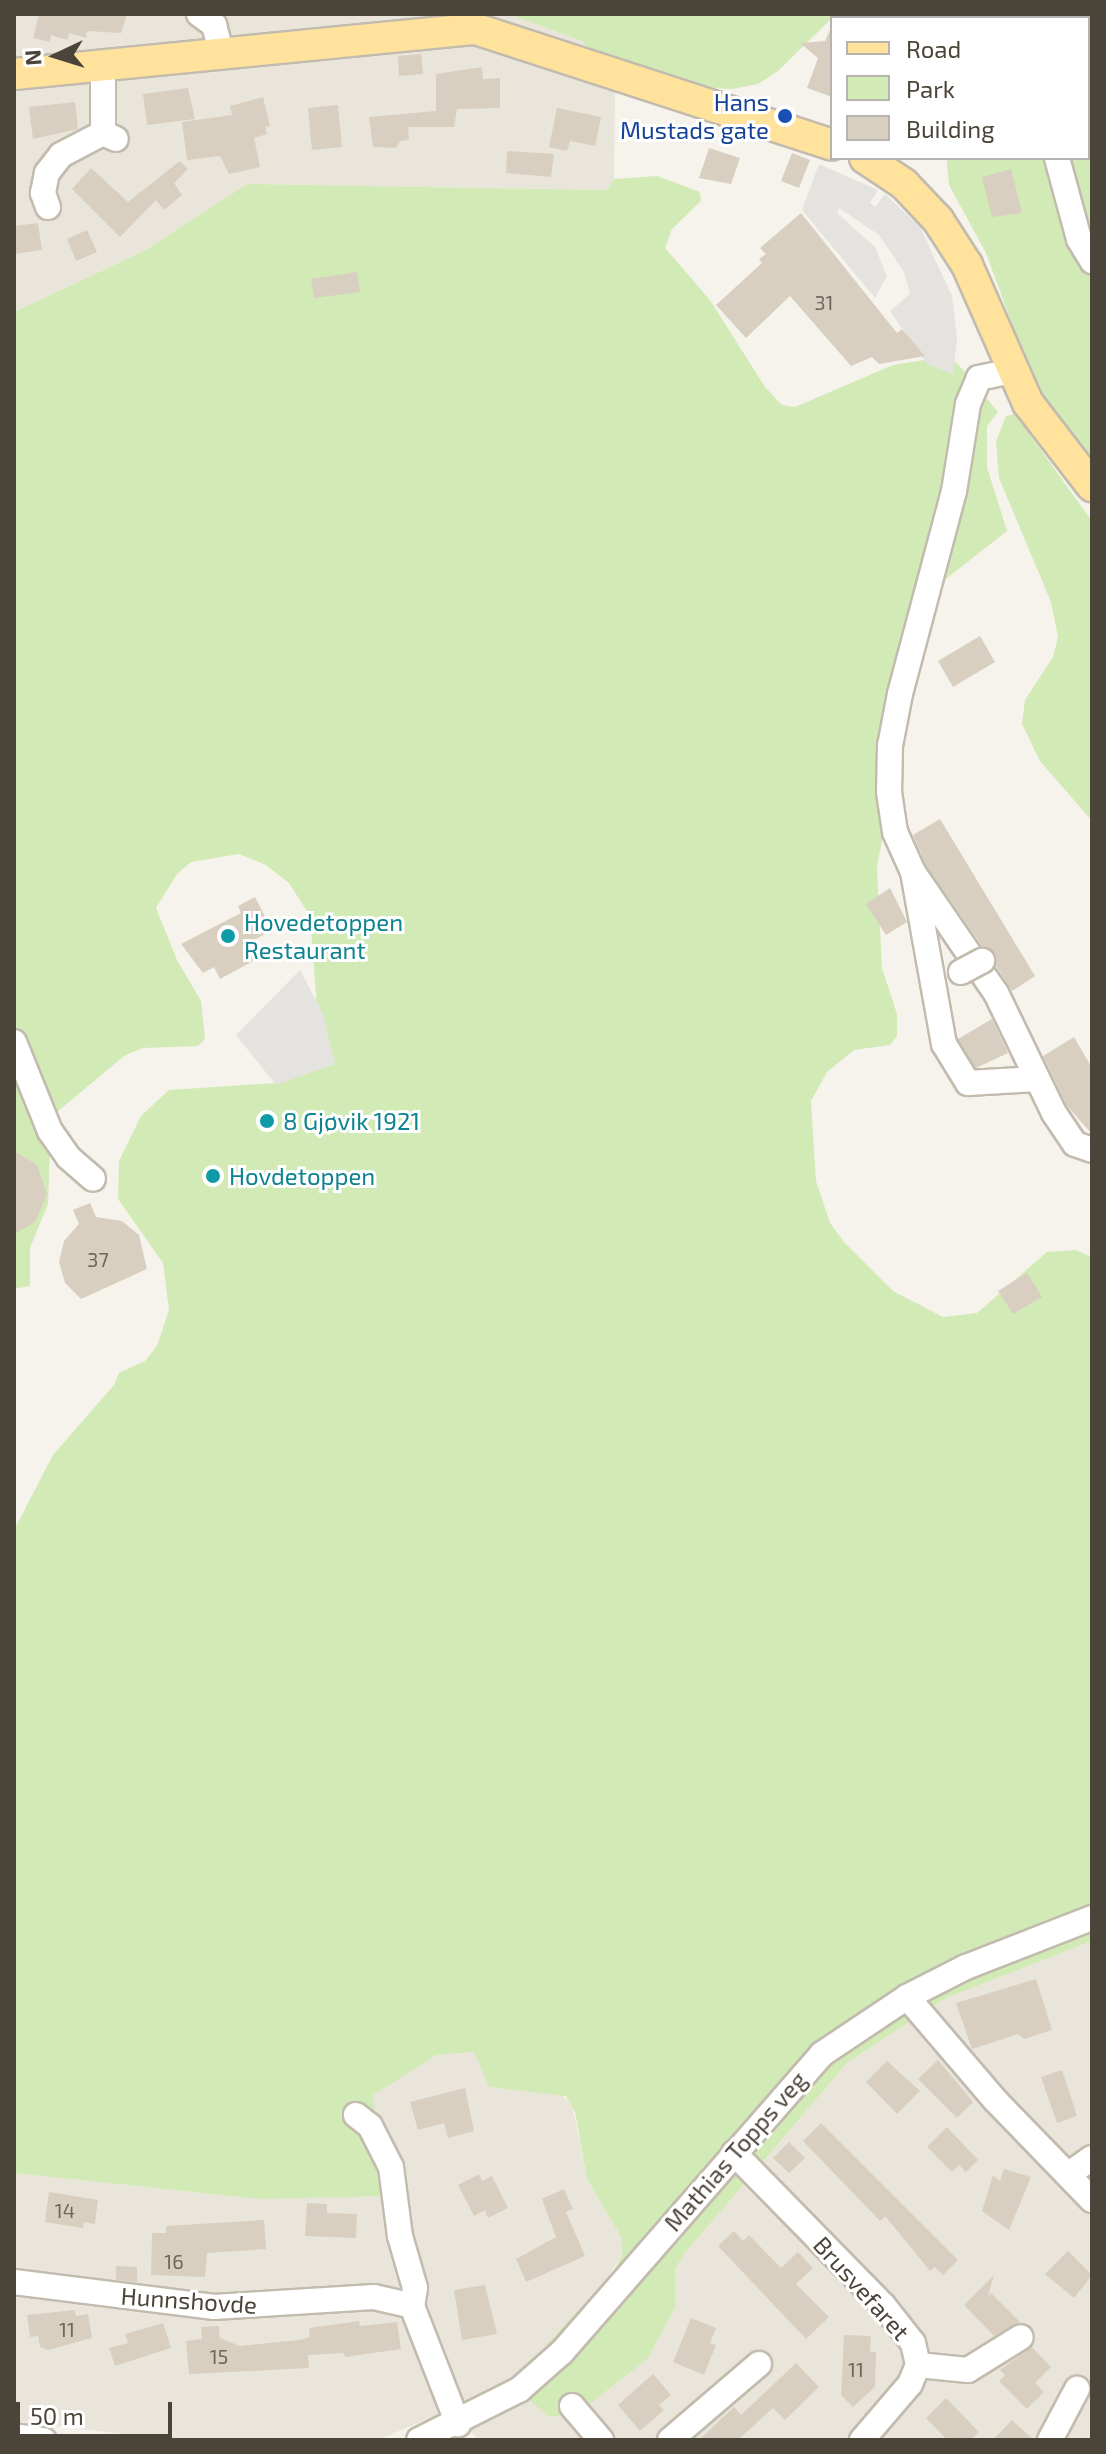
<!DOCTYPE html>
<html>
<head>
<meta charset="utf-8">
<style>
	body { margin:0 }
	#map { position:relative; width:1106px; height:2454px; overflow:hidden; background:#f6f3ec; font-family:"Exo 2",sans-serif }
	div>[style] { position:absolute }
	.residential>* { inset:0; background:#eae5da }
	.green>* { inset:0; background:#d2eab5 }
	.parking>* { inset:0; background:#e5e3e0 }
	.building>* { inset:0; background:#d8cfc1 }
	.roads { filter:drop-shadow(2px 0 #c2bbae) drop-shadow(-2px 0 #c2bbae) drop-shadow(0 2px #c2bbae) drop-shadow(0 -2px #c2bbae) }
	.minor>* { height:24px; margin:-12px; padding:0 12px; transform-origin:12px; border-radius:12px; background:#fff }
	.major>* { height:30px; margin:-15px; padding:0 15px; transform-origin:15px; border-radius:15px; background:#ffe39c }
	.bridges { filter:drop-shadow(2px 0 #c2bbae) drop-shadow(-2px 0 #c2bbae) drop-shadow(0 2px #c2bbae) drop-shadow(0 -2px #c2bbae) }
	.minor-bridge>* { height:24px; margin:-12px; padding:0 12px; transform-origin:12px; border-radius:12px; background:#fff }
	.dots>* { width:22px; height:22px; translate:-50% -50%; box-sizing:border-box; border:4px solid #fff; border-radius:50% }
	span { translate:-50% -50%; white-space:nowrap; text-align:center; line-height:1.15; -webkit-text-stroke:6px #fff; paint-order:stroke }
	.number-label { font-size:20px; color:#6e675b }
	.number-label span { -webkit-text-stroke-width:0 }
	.transit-label { font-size:24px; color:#164399 }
	.right { translate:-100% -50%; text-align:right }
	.culture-label { font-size:24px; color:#0d838f }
	.left { translate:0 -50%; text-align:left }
	.street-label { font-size:24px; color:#4b4439 }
	.frame { position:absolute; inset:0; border:16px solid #4b4439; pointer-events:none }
	.legend { position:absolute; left:830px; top:16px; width:260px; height:144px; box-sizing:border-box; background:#fff; border:2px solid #b7b4b0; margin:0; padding:10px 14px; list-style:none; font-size:24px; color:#4b4439 }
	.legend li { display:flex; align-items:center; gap:16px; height:40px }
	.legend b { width:40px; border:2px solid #b7b4b0 }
	.north { position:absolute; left:16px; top:16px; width:80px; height:80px; -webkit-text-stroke:6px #fff; paint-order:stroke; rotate:266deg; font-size:22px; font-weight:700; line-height:32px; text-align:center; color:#4b4439 }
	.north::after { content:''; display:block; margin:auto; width:28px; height:36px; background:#4b4439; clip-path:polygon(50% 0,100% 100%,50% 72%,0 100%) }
	.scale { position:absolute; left:16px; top:2402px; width:156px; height:36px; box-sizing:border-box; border:4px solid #4b4439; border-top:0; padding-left:10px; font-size:24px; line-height:28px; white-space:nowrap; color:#4b4439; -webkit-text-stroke:6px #fff; paint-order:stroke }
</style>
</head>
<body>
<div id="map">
	<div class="residential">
		<div style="clip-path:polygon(14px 14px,508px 14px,582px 41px,615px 93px,614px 179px,607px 190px,247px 184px,144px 251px,14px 312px)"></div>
		<div style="clip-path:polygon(1092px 1941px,1092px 2440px,479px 2440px,450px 2410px,377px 2440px,174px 2440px,14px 2421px,14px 2173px,258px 2199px,317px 2196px,373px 2114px,373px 2095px,379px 2088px,437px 2055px,475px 2052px,489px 2087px,557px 2092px,572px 2103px,587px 2179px,621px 2237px,622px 2255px,601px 2287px,648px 2358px,675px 2308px,675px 2269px,685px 2253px,848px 2062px,946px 1998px)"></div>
	</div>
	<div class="green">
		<div style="clip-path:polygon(508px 14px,1092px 14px,1092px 460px,1044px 411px,986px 253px,949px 185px,947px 164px,947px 158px,1088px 158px,1088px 18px,832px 18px,778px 71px,758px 84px,732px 89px,711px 88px,592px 54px,582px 41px)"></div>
		<div style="clip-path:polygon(657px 176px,700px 192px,701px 201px,672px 229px,665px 248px,710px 300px,765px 387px,782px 405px,795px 407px,893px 365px,937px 358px,957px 363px,998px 412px,987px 426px,987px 467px,1007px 531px,937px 586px,926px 605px,877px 867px,882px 968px,897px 1014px,897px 1036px,890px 1045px,854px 1050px,827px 1072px,811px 1101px,816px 1181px,830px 1223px,844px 1242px,893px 1291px,943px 1317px,977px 1313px,1047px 1252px,1076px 1250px,1092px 1257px,1092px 1941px,946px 1998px,848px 2062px,685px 2253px,675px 2269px,675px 2308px,648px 2358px,578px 2413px,550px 2417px,528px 2399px,522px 2372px,613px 2272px,622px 2255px,621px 2237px,587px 2179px,575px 2112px,566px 2096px,489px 2087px,474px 2052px,437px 2055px,373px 2095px,385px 2196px,258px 2199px,14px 2173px,14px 1530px,53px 1455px,114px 1385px,119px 1373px,145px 1361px,157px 1346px,169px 1310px,163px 1263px,118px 1199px,119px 1161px,141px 1116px,169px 1090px,275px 1083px,315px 1047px,316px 995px,310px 916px,289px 883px,266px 865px,239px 854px,191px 862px,177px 874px,156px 908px,177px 960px,201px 1001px,205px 1039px,198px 1046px,142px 1048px,124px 1056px,51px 1117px,48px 1204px,30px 1248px,30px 1286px,14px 1289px,14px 312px,144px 251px,247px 184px,607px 190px,614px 179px)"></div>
		<div style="clip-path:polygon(1015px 414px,1092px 521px,1092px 821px,1040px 761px,1022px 724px,1025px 700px,1053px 657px,1058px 637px,1051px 602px,999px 478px,996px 442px,1006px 416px)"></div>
	</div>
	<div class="parking">
		<div style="clip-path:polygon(819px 164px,878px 190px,870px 203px,875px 207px,885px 194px,920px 227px,952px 296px,957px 338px,953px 374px,927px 364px,890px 311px,910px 294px,904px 272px,879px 235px,839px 208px,837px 213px,875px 247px,887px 276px,875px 298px,802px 210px)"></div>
		<div style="clip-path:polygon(300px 970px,323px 1014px,335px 1064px,276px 1085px,236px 1035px)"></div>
	</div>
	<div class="building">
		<div style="clip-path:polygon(39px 14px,127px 14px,121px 33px,87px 31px,86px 38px,69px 33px,68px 40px,51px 35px,50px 42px,33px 38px)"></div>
		<div style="clip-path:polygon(832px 26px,832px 97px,807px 88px,818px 58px,800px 43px,825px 41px)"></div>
		<div style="clip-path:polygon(421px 54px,423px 74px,399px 76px,398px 56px)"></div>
		<div style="clip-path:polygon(482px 67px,483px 79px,500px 78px,500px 108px,457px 109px,454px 127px,408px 127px,409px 140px,400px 141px,396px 148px,373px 147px,369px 117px,436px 111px,436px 74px)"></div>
		<div style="clip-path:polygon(188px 88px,195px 119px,147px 125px,143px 94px)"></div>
		<div style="clip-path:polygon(263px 97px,270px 126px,265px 127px,267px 134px,254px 138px,260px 167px,229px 174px,220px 156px,187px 160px,182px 122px,232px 115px,230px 106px)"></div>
		<div style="clip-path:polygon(75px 102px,78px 129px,33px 139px,29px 107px)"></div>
		<div style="clip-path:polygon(338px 105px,342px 147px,312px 150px,308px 108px)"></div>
		<div style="clip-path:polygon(557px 108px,601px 117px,595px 146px,570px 141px,567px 151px,549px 147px)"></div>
		<div style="clip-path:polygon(709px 148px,740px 158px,731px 184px,699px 178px)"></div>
		<div style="clip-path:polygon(507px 151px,554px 154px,551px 177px,506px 173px)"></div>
		<div style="clip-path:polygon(792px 153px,810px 160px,799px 188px,781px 181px)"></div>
		<div style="clip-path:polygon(180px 161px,188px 169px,174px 183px,182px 195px,164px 210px,156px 200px,120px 237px,72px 189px,91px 168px,128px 202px)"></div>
		<div style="clip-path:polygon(1011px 169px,1022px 213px,992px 217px,982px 177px)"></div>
		<div style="clip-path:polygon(801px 213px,897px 333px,902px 329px,925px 356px,879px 364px,872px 357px,851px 366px,790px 296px,746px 338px,716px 305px,762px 263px,759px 259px,766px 254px,760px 248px)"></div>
		<div style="clip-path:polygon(38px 223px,42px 250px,14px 254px,14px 226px)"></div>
		<div style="clip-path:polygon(87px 230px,97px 252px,76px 261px,67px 239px)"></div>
		<div style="clip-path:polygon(357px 272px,360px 292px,314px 298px,311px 279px)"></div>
		<div style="clip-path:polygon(980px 636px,995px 662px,953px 687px,938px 661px)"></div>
		<div style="clip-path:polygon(940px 819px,1035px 976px,1012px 991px,996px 966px,995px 953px,982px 946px,926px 865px,913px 835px)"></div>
		<div style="clip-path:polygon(890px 888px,907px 922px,886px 935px,866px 904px)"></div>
		<div style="clip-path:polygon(255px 897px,272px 930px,251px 942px,259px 958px,220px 979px,214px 967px,203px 973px,181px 944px,241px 913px,238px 906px)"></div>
		<div style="clip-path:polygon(992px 1019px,1008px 1053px,976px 1068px,958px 1039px)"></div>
		<div style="clip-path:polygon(1074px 1037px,1092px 1068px,1092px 1134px,1067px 1106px,1043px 1056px)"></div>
		<div style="clip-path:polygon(14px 1151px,37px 1165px,47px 1194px,35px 1222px,14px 1234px)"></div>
		<div style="clip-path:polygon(90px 1203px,96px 1217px,122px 1221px,139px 1235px,147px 1269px,81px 1299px,65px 1283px,59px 1262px,64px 1241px,79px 1224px,73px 1210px)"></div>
		<div style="clip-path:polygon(1027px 1273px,1042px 1297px,1013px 1314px,998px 1291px)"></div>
		<div style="clip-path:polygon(1036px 1979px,1052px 2030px,1024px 2039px,1018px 2034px,972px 2049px,956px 2003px)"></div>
		<div style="clip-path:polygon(938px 2060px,973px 2102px,957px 2118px,918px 2079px)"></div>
		<div style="clip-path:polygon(887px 2061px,920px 2091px,897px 2114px,866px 2082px)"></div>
		<div style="clip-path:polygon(1062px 2070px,1077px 2116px,1057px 2123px,1041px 2077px)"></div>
		<div style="clip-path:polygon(465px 2088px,474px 2131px,448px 2138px,444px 2123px,418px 2130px,410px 2102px)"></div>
		<div style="clip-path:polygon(821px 2123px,958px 2260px,943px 2275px,935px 2267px,930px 2271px,885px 2216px,880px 2221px,803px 2141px)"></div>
		<div style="clip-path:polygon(947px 2127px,978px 2160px,966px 2172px,959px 2165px,952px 2172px,927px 2147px)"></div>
		<div style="clip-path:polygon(789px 2142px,805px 2158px,789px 2173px,773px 2158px)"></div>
		<div style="clip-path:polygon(1004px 2169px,1031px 2177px,1009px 2230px,982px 2211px,993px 2175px,1000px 2181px)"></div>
		<div style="clip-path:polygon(479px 2174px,482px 2181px,492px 2176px,508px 2208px,488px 2218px,485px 2210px,474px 2216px,458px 2185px)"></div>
		<div style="clip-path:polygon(564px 2189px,573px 2209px,566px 2212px,585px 2256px,526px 2282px,516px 2259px,556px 2237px,542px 2199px)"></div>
		<div style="clip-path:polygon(49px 2192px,98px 2200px,95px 2224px,84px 2222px,83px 2228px,45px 2222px)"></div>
		<div style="clip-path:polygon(307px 2203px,327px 2204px,327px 2213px,357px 2214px,356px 2238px,305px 2236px)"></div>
		<div style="clip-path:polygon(264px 2220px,266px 2249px,207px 2253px,205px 2277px,151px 2275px,152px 2233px,166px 2233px,166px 2226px)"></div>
		<div style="clip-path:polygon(734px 2231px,743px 2241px,749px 2235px,781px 2268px,798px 2252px,813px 2268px,796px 2284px,829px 2317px,806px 2339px,718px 2246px)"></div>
		<div style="clip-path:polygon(1068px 2251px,1092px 2275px,1074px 2298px,1045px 2274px)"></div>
		<div style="clip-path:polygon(116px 2266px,137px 2267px,137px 2282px,116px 2280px)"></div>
		<div style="clip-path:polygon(994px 2275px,988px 2296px,991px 2293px,1020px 2322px,994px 2336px,964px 2305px)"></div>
		<div style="clip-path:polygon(485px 2285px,497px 2334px,462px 2340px,454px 2290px)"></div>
		<div style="clip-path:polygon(75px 2310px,76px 2316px,88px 2314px,92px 2338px,48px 2350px,40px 2347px,38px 2336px,30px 2337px,27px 2315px)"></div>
		<div style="clip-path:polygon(691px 2318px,716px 2328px,710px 2343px,716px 2345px,704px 2375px,673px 2362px)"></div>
		<div style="clip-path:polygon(359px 2321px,360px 2326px,397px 2322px,401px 2349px,345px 2357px,344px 2353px,308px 2355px,309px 2368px,189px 2374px,186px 2341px,202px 2339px,201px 2327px,219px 2326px,220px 2338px,240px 2346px,299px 2340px,310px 2337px,309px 2328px)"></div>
		<div style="clip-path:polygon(163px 2323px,171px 2348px,115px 2366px,109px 2348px,128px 2343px,125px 2334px)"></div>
		<div style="clip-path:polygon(844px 2335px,871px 2336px,870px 2352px,876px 2352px,875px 2387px,853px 2407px,841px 2395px)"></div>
		<div style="clip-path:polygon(1032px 2347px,1051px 2367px,1035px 2383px,1044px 2392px,1027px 2409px,999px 2381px,1005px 2375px,1000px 2370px)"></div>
		<div style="clip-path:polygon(796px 2363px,819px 2387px,785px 2420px,773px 2408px,738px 2440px,699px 2440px,734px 2407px,741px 2415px)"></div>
		<div style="clip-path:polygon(653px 2374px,671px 2395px,659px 2405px,664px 2410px,640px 2431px,618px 2405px)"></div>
		<div style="clip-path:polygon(946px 2398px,979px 2432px,971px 2440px,947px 2440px,926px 2418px)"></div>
		<div style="clip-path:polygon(1012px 2420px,1034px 2440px,993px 2440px)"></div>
	</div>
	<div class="roads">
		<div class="minor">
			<div style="left:199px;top:14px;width:19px;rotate:36deg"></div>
			<div style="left:214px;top:25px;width:28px;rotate:75deg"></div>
			<div style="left:1001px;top:14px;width:4px;rotate:76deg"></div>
			<div style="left:103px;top:66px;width:67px;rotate:90deg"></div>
			<div style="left:103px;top:133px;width:14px;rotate:25deg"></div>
			<div style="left:1057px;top:158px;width:84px;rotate:74.8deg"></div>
			<div style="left:1079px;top:239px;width:26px;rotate:59deg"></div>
			<div style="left:48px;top:207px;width:15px;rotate:-110deg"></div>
			<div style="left:43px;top:193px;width:20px;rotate:-79deg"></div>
			<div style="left:47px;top:173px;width:23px;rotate:-52deg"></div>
			<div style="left:61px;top:155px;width:47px;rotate:-27.6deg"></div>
			<div style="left:1012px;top:371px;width:34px;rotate:168deg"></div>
			<div style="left:979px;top:378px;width:28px;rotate:113deg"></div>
			<div style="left:968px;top:404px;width:88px;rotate:99.1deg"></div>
			<div style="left:954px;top:491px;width:210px;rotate:104.9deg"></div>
			<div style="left:900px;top:694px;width:53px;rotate:100.9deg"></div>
			<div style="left:890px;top:746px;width:46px;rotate:91.2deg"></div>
			<div style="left:889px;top:792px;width:40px;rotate:81.5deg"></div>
			<div style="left:895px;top:832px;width:44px;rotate:65.8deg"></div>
			<div style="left:913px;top:872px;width:147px;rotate:55.6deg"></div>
			<div style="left:996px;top:993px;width:133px;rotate:64.2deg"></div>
			<div style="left:1054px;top:1113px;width:37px;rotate:56deg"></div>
			<div style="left:1075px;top:1144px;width:18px;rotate:19deg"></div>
			<div style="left:913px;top:872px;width:175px;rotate:79.8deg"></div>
			<div style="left:944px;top:1044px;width:46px;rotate:58.4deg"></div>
			<div style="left:968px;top:1083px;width:69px;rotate:-3.3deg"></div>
			<div style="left:14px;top:1042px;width:96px;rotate:68deg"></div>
			<div style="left:50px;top:1131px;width:32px;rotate:55deg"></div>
			<div style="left:68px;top:1157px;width:33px;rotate:41deg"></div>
			<div style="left:907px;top:1997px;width:135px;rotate:49.5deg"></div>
			<div style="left:995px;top:2100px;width:139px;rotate:45.9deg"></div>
			<div style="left:356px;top:2115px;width:18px;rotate:38deg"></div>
			<div style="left:370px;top:2126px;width:46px;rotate:62.9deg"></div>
			<div style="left:391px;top:2167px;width:70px;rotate:82.6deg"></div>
			<div style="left:400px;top:2236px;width:54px;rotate:73.9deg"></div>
			<div style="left:415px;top:2288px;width:18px;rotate:99deg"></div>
			<div style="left:734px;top:2153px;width:213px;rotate:45.6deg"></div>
			<div style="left:883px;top:2305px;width:48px;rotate:51.7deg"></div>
			<div style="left:913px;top:2343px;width:23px;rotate:77deg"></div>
			<div style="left:918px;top:2365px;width:21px;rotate:113deg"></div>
			<div style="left:910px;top:2384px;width:74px;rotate:130.6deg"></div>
			<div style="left:1069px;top:2174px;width:28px;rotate:-35deg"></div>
			<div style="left:14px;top:2282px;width:202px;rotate:7.1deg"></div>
			<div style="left:214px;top:2307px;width:160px;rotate:-3.6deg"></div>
			<div style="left:374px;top:2297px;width:39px;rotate:13deg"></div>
			<div style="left:412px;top:2306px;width:127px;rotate:68.7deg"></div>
			<div style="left:918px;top:2365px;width:50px;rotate:5.7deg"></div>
			<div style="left:968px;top:2370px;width:62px;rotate:-31.9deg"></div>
			<div style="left:572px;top:2406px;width:45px;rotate:49.5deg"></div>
			<div style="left:14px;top:2436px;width:30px;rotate:8deg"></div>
			<div style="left:419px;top:2440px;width:112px;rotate:-26.6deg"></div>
			<div style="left:519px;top:2390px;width:57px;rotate:-41.5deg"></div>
			<div style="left:562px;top:2352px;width:395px;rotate:-48.9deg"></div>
			<div style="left:822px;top:2054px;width:102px;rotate:-33.8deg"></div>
			<div style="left:907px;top:1997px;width:66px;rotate:-27deg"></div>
			<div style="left:966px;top:1967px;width:135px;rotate:-21.3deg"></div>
			<div style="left:670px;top:2440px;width:117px;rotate:-40.5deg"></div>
			<div style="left:1050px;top:2440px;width:58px;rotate:-62.1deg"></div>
		</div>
		<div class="major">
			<div style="left:14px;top:74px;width:464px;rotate:-5.6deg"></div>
			<div style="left:476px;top:29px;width:374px;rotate:18deg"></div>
			<div style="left:865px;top:158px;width:47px;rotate:33.7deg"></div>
			<div style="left:904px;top:184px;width:50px;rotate:46.6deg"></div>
			<div style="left:938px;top:220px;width:54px;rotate:57.2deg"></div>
			<div style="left:967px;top:265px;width:151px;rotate:66.2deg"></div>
			<div style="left:1028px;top:403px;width:105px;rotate:52.4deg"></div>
		</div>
	</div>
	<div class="bridges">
		<div class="minor-bridge">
			<div style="left:961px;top:972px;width:24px;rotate:-28deg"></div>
		</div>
	</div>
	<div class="dots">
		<div style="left:785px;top:116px;background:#1a4fb4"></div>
		<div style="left:228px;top:936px;background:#0f9aa8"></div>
		<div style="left:267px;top:1121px;background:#0f9aa8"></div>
		<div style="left:213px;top:1176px;background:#0f9aa8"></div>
	</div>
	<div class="number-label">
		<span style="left:824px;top:302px">31</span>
		<span style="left:98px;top:1259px">37</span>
		<span style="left:65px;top:2210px">14</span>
		<span style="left:174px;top:2261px">16</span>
		<span style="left:67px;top:2329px">11</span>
		<span style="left:219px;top:2356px">15</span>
		<span style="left:856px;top:2369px">11</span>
	</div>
	<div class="transit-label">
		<span class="right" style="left:769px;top:116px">Hans<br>Mustads gate</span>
	</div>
	<div class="culture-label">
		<span class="left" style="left:244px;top:936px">Hovedetoppen<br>Restaurant</span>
		<span class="left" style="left:283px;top:1121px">8 Gjøvik 1921</span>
		<span class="left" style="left:229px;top:1176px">Hovdetoppen</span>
	</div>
	<div class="street-label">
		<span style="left:735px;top:2151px;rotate:-49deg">Mathias Topps veg</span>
		<span style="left:862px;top:2288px;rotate:48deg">Brusvefaret</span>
		<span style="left:189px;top:2300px;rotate:4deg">Hunnshovde</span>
	</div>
	<div class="frame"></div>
	<ul class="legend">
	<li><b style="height:10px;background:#ffe39c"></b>Road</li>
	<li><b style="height:22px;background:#d2eab5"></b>Park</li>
	<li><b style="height:22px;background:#d8cfc1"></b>Building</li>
	</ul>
	<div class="north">N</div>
	<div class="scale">50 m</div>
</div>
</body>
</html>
